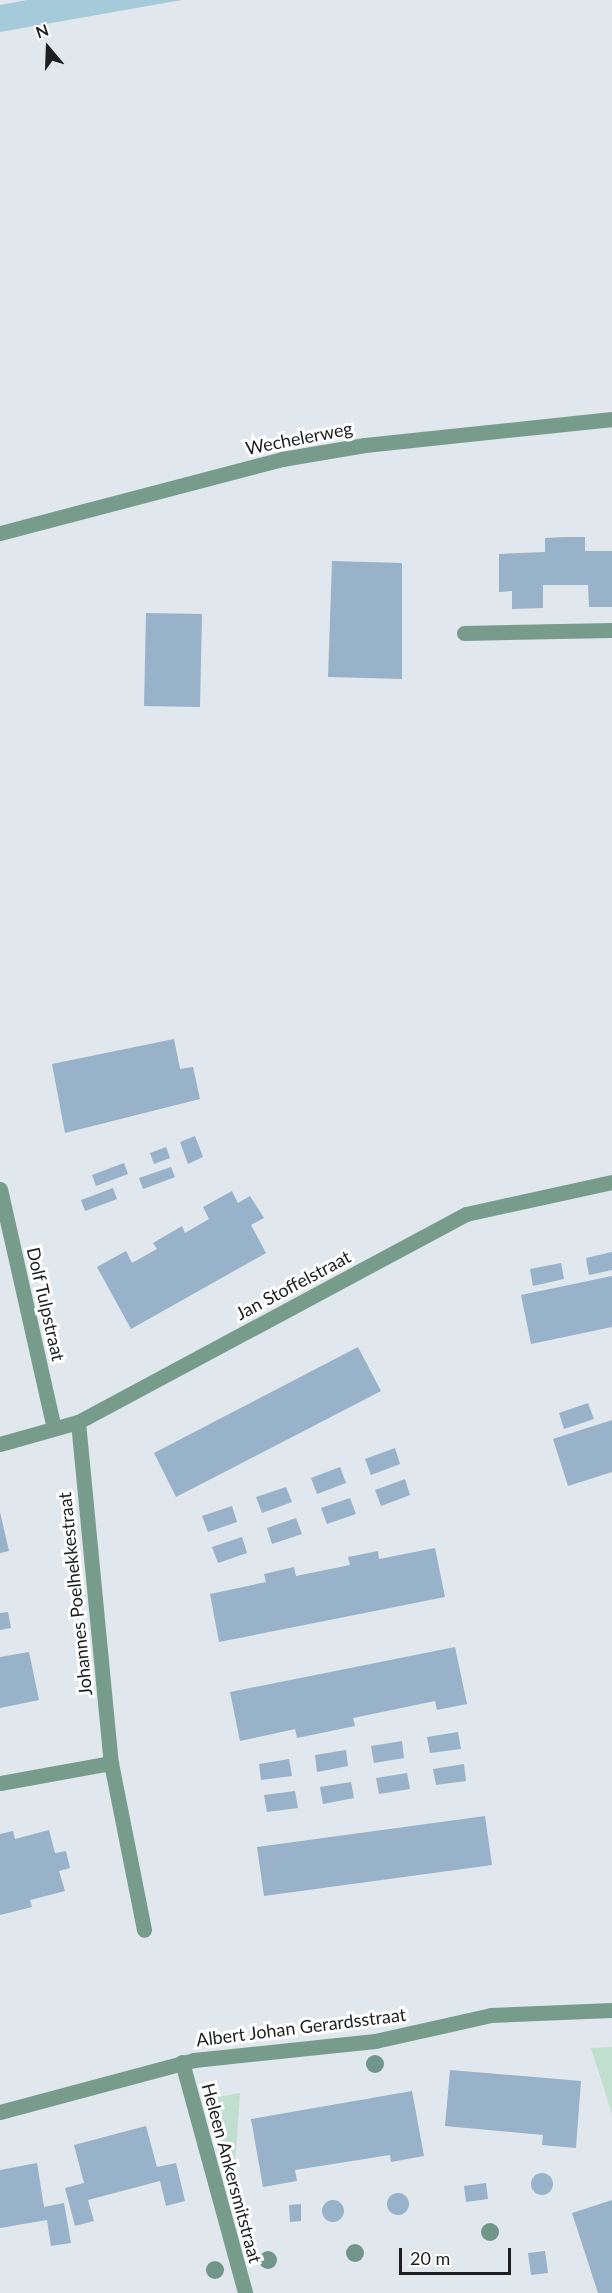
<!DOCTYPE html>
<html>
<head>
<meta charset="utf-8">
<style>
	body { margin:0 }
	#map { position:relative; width:612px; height:2293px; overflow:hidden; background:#e0e7ed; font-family:Lato,sans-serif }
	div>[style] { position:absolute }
	.green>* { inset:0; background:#c1dfce }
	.water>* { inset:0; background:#a5cbdb }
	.building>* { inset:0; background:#98b2ca }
	.round { border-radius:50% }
	.minor>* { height:15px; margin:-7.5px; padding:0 7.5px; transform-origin:7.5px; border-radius:7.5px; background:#789c8b }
	.trees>* { width:18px; height:18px; margin:-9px; border-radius:50%; background:#709589 }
	span { translate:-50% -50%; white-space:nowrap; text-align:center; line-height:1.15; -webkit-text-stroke:6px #fff; paint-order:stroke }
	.street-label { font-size:18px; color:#1d1f21 }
	.north { position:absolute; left:18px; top:18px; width:60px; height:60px; -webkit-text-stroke:4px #fff; paint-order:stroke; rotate:341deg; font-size:16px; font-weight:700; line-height:24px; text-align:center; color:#1d1f21 }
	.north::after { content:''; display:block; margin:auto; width:21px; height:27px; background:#1d1f21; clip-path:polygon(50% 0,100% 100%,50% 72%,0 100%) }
	.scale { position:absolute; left:399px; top:2248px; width:112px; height:27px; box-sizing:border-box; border:3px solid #1d1f21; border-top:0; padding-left:8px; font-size:18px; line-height:21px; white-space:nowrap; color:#1d1f21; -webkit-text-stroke:4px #fff; paint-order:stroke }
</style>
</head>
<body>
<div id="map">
	<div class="green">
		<div style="clip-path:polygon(612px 2047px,612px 2114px,591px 2048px)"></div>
		<div style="clip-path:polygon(240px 2093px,234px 2180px,229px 2182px,208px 2099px)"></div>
	</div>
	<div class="water">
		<div style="clip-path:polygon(27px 0,182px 0,0 32px,0 5px)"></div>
	</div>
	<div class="building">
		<div style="clip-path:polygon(565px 537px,585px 537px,585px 551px,612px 551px,612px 607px,589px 607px,588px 585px,543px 585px,543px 608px,512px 609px,512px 591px,499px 592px,499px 554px,545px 552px,545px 538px)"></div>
		<div style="clip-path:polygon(332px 561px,402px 563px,402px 679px,328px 677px)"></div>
		<div style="clip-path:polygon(146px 613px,202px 614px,200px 707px,144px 706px)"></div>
		<div style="clip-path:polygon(174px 1039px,180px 1069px,193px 1067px,200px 1099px,65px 1133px,52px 1064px)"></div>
		<div style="clip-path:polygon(195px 1136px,203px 1157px,188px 1164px,180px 1142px)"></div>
		<div style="clip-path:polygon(166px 1147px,170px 1158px,154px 1164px,150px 1153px)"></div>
		<div style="clip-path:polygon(124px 1163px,128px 1174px,96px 1186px,92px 1175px)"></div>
		<div style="clip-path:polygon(171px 1167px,175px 1177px,143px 1189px,139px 1178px)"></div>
		<div style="clip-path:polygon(113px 1188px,117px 1199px,85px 1211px,81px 1200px)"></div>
		<div style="clip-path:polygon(232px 1191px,238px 1203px,250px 1196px,264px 1218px,251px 1225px,266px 1253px,131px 1329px,97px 1267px,126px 1251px,132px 1263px,157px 1249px,153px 1243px,182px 1226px,185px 1233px,209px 1219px,203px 1207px)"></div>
		<div style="clip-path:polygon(612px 1252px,612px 1270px,589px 1275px,586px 1258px)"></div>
		<div style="clip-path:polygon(561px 1263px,564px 1279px,533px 1286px,530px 1269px)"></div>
		<div style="clip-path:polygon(612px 1276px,612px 1327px,531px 1344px,521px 1295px)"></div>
		<div style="clip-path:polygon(358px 1347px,381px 1391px,176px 1497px,154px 1453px)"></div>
		<div style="clip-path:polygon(588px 1403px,594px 1419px,564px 1429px,559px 1413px)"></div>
		<div style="clip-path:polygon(612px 1420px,612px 1472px,568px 1486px,553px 1439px)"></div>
		<div style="clip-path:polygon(395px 1448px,400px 1464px,371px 1475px,365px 1459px)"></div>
		<div style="clip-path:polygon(340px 1467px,346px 1483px,317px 1494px,311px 1478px)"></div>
		<div style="clip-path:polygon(405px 1479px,410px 1495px,381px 1506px,375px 1490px)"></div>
		<div style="clip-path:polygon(286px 1487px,292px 1502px,262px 1513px,256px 1497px)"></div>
		<div style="clip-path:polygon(350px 1498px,356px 1514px,327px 1524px,321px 1508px)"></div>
		<div style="clip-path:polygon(232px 1506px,237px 1522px,208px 1532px,202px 1516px)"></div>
		<div style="clip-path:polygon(0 1512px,9px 1551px,0 1553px)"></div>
		<div style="clip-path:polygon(296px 1518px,302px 1534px,272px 1544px,267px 1528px)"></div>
		<div style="clip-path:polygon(242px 1537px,247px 1553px,218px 1563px,212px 1547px)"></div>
		<div style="clip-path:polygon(435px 1548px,445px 1597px,219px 1642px,210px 1594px,266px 1582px,264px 1574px,294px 1567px,296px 1576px,350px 1565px,348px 1557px,378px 1551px,379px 1559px)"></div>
		<div style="clip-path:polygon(8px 1612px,11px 1628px,0 1630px,0 1613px)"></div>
		<div style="clip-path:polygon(455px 1647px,467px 1704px,437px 1710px,435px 1701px,353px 1718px,355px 1726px,297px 1738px,295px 1729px,240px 1741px,230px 1692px)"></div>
		<div style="clip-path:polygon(29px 1652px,39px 1700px,0 1708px,0 1657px)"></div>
		<div style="clip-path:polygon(458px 1732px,461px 1749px,430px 1753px,427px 1737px)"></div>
		<div style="clip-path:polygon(402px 1741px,404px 1758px,374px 1763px,371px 1746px)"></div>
		<div style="clip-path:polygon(346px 1750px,348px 1766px,317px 1772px,315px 1755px)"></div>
		<div style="clip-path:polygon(289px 1759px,292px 1776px,261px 1780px,259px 1764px)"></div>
		<div style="clip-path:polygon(464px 1764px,466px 1781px,436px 1785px,433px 1769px)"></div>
		<div style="clip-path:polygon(407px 1773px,410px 1789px,379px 1794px,376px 1778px)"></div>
		<div style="clip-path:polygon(351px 1782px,354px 1798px,323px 1804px,320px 1787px)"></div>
		<div style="clip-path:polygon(295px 1791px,298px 1808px,267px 1812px,264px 1795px)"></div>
		<div style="clip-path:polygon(485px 1816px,492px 1865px,264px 1896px,257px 1847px)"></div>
		<div style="clip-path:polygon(49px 1830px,55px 1853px,66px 1851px,70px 1868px,59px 1871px,65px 1891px,30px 1900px,32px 1907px,0 1915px,0 1834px,13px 1831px,15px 1839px)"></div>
		<div style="clip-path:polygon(450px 2070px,581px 2081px,576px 2148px,542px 2145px,543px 2135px,445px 2126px)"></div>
		<div style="clip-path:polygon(412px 2091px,424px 2156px,391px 2162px,390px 2155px,295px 2170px,297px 2181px,263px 2187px,251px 2119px)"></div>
		<div style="clip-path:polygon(146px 2126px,157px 2167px,176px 2163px,185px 2201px,166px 2206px,160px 2181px,88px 2200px,94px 2221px,75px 2226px,65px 2188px,84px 2183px,74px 2145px)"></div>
		<div style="clip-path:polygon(37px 2163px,44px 2207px,64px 2203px,71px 2243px,51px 2246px,47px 2220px,0 2228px,0 2170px)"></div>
		<div class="round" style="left:531px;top:2173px;width:22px;height:22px"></div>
		<div style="clip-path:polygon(486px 2183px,488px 2199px,466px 2202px,464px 2186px)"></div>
		<div class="round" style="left:387px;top:2193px;width:22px;height:22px"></div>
		<div style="clip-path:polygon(612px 2200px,612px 2293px,598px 2293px,572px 2213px)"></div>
		<div class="round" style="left:322px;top:2200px;width:22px;height:22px"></div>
		<div style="clip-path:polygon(301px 2204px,301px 2221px,290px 2222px,289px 2205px)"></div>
		<div style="clip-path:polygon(545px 2251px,548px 2273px,531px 2275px,528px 2253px)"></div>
	</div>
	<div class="minor">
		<div style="left:0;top:533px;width:292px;rotate:-14.7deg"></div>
		<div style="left:282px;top:459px;width:84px;rotate:-9.6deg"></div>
		<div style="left:365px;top:445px;width:248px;rotate:-6deg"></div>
		<div style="left:464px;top:633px;width:148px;rotate:-1.2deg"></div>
		<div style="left:0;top:1189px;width:245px;rotate:77.3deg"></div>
		<div style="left:78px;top:1422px;width:343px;rotate:84.5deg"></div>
		<div style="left:111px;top:1763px;width:170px;rotate:78.8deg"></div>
		<div style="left:0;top:1444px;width:81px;rotate:-15.8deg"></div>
		<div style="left:78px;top:1422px;width:440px;rotate:-28.2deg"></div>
		<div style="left:466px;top:1214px;width:149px;rotate:-12.4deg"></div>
		<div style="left:0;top:1783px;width:113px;rotate:-10.2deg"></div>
		<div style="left:182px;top:2062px;width:239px;rotate:74.7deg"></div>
		<div style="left:0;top:2112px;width:201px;rotate:-15deg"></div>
		<div style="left:194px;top:2060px;width:182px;rotate:-6deg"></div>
		<div style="left:375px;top:2041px;width:119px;rotate:-12.6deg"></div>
		<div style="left:491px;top:2015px;width:121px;rotate:-2.4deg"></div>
	</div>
	<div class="trees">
		<div style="left:375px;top:2064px"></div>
		<div style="left:490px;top:2232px"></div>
		<div style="left:355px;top:2253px"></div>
		<div style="left:268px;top:2260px"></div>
		<div style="left:215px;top:2270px"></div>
	</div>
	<div class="street-label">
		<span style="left:299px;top:438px;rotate:-11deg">Wechelerweg</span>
		<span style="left:293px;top:1285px;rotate:-28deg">Jan Stoffelstraat</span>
		<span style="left:46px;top:1304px;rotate:77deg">Dolf Tulpstraat</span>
		<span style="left:75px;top:1594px;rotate:-96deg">Johannes Poelhekkestraat</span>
		<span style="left:301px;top:2027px;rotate:-7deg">Albert Johan Gerardsstraat</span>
		<span style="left:232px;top:2173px;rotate:75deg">Heleen Ankersmitstraat</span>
	</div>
	<div class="north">N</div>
	<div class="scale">20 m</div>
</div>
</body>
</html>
